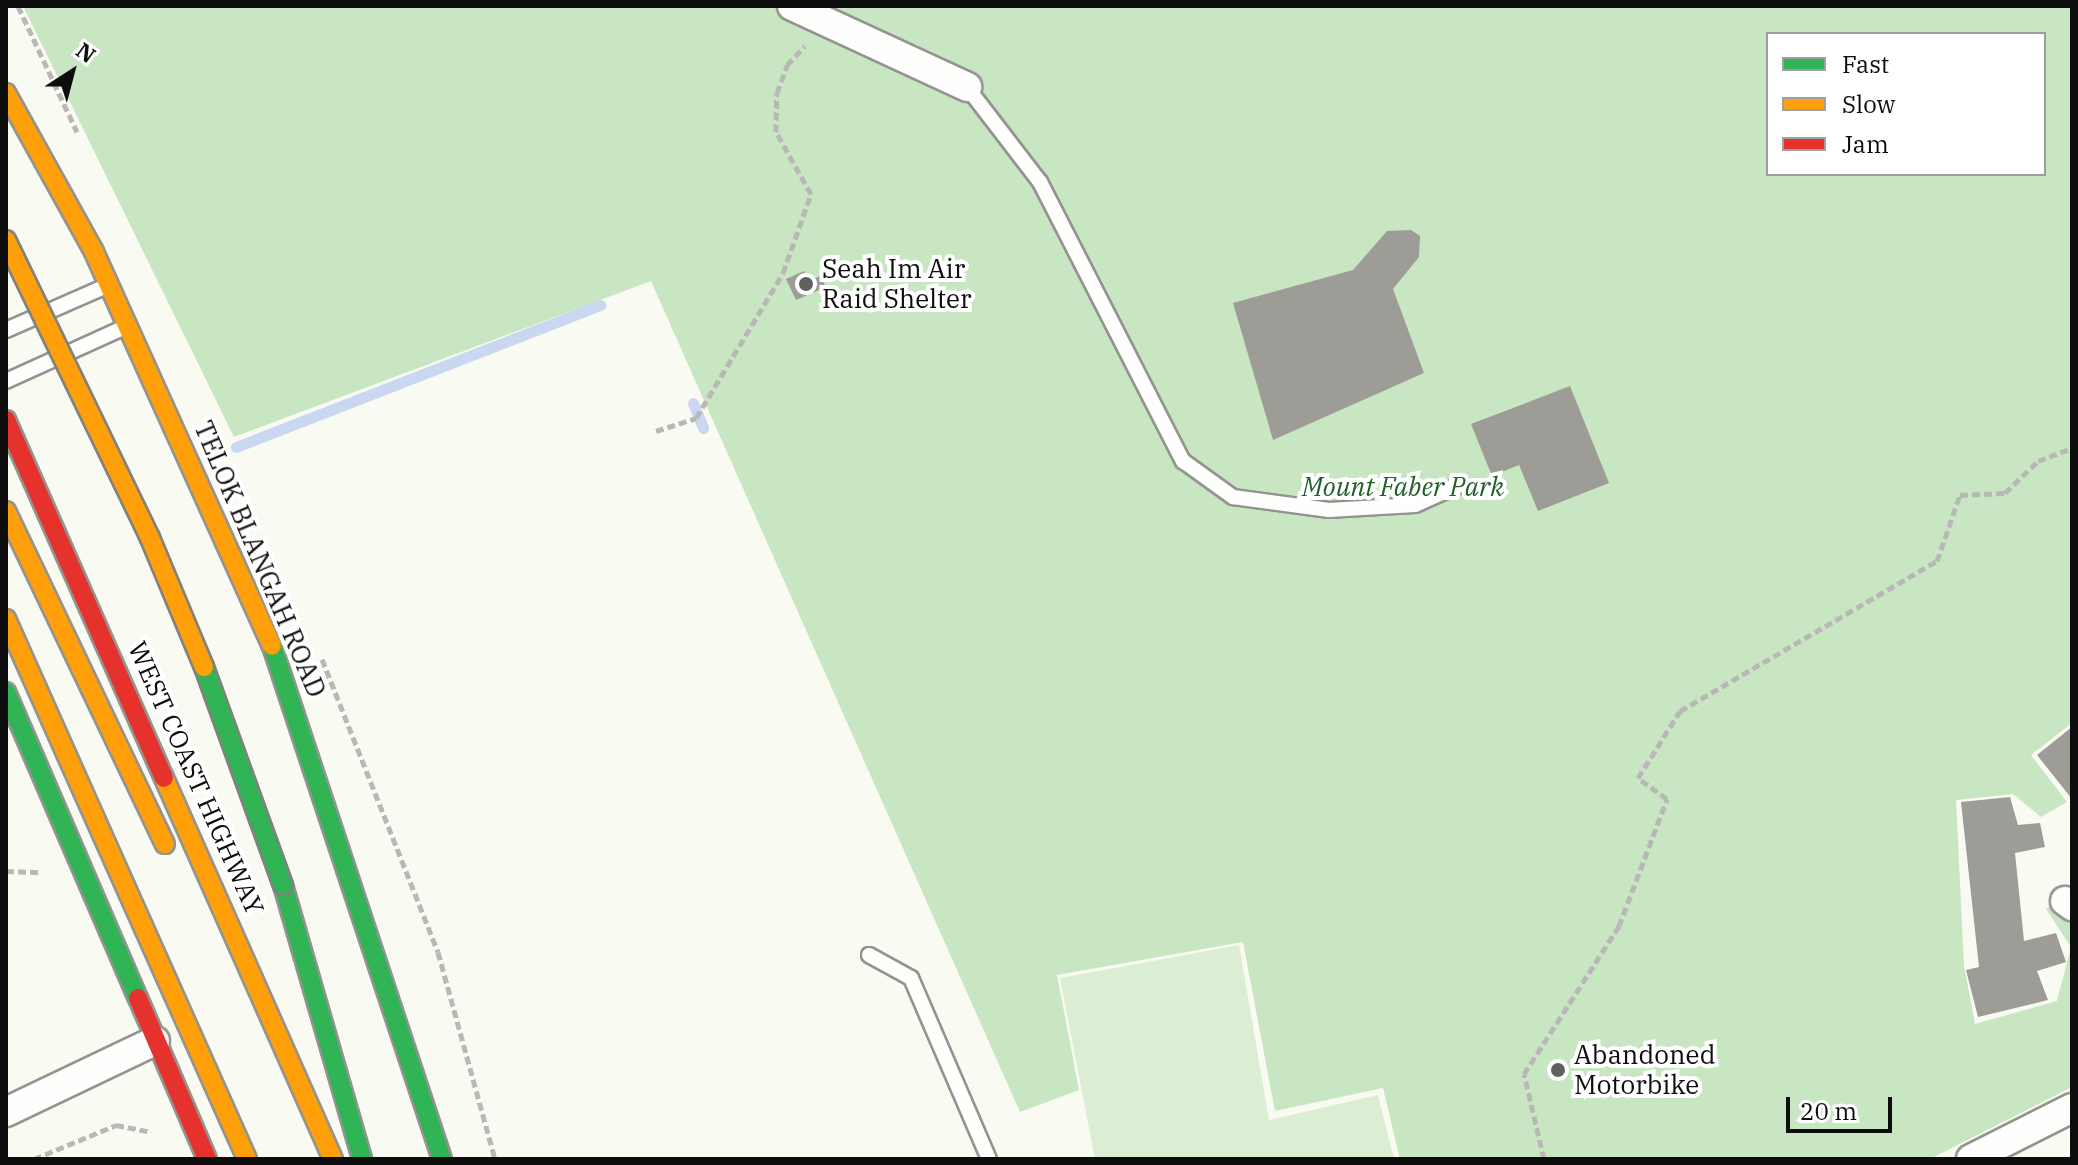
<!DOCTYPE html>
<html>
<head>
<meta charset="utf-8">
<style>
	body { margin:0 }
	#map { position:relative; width:2078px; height:1165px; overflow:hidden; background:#f9faf2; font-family:"IBM Plex Serif",serif }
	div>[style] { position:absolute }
	.green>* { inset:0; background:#dbeed3 }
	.forest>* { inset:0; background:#c9e6c2 }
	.stream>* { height:11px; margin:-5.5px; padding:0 5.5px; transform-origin:5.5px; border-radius:5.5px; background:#cad7f1 }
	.building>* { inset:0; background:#9d9c97 }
	.path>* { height:5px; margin-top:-2.5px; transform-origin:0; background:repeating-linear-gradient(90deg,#b8b8b6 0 8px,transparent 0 12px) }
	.roads { filter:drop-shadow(2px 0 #939490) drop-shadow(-2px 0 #939490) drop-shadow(0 2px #939490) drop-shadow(0 -2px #939490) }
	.lane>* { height:14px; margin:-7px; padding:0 7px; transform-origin:7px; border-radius:7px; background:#fefefd }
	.street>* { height:28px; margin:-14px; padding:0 14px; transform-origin:14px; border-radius:14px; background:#fefefd }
	.fast>* { height:18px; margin:-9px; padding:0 9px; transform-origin:9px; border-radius:9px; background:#30b455 }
	.slow>* { height:18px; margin:-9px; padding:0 9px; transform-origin:9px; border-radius:9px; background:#ff9f0a }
	.jam>* { height:18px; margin:-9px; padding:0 9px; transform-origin:9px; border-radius:9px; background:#e5322d }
	.bridges { filter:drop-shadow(2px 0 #81817d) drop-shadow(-2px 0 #81817d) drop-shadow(0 2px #81817d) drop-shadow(0 -2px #81817d) }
	.fast-bridge>* { height:18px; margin:-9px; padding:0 9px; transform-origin:9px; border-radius:9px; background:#30b455 }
	.slow-bridge>* { height:18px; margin:-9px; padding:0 9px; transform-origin:9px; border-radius:9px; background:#ff9f0a }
	.dots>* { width:22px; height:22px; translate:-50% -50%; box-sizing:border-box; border:4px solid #fff; border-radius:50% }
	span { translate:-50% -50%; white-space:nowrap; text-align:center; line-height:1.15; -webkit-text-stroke:8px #fff; paint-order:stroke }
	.poi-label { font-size:26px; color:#0d0d0d }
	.left { translate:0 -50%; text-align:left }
	.park-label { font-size:26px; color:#225f29; font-style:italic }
	.street-label { font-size:26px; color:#0d0d0d }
	.frame { position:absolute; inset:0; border:8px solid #0d0d0d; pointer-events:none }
	.legend { position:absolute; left:1766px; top:32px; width:280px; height:144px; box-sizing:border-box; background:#fff; border:2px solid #9e9e9e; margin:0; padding:10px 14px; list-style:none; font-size:24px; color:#0d0d0d }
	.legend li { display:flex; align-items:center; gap:16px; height:40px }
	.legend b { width:40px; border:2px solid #9e9e9e }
	.north { position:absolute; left:32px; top:32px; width:80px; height:80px; -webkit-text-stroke:6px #fff; paint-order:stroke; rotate:36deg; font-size:22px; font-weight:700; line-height:32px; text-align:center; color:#0d0d0d }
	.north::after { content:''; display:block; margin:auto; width:28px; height:36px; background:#0d0d0d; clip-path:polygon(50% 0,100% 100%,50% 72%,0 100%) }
	.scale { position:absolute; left:1786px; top:1097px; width:106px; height:36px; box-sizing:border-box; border:4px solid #0d0d0d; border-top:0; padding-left:10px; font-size:24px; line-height:28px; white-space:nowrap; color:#0d0d0d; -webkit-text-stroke:6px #fff; paint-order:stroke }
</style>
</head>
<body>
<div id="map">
	<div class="green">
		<div style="clip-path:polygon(1239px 945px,1269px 1120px,1378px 1095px,1394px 1159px,1095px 1159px,1060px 978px)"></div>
	</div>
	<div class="forest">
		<div style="clip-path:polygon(evenodd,23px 6px,2072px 6px,2072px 723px,2031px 755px,2067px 802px,2041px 817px,2013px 794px,1956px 800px,1964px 966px,1975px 1024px,2057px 1001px,2071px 947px,2046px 909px,2072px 888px,2072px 1087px,1930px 1159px,1400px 1159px,1383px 1088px,1275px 1111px,1243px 942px,1057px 975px,1079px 1090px,1020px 1112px,651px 281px,234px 437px,23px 6px,1768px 34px,2044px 34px,2044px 174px,1768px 174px,1768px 34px)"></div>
	</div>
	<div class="stream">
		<div style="left:693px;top:403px;width:27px;rotate:68deg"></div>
		<div style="left:236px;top:447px;width:391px;rotate:-21.3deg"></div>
	</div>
	<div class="building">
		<div style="clip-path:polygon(1411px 230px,1420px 236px,1419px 257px,1393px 289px,1424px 373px,1273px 440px,1233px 303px,1353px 270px,1387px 231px)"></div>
		<div style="clip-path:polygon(804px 271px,809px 281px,820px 276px,826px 287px,796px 300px,786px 279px)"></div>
		<div style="clip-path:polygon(1570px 386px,1609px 483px,1538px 511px,1519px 465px,1492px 476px,1471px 424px)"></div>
		<div style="clip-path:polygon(2072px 727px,2072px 799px,2037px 755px)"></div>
		<div style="clip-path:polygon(2010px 797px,2018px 825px,2040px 823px,2045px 847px,2015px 853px,2024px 941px,2056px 933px,2066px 962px,2037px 971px,2048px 1000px,1978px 1017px,1966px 970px,1979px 967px,1961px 802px)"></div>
	</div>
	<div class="path">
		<div style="left:18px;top:6px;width:139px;rotate:64.9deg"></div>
		<div style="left:656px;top:431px;width:42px;rotate:-18deg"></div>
		<div style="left:696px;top:418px;width:169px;rotate:-59deg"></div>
		<div style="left:783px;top:273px;width:84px;rotate:-70.5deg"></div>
		<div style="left:811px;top:194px;width:71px;rotate:-119.4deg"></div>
		<div style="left:776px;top:132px;width:39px;rotate:-89deg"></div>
		<div style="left:777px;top:93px;width:30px;rotate:-70deg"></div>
		<div style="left:787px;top:65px;width:26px;rotate:-47deg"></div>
		<div style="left:322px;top:659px;width:315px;rotate:68.4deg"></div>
		<div style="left:438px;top:952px;width:215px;rotate:74.6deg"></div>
		<div style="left:6px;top:871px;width:35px;rotate:2deg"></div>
		<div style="left:34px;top:1159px;width:89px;rotate:-22.5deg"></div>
		<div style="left:116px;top:1125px;width:36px;rotate:11deg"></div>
		<div style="left:1544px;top:1159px;width:87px;rotate:-103.2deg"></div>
		<div style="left:1524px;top:1074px;width:176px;rotate:-57.3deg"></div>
		<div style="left:1619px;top:926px;width:136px;rotate:-69.3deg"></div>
		<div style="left:1667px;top:799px;width:36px;rotate:-144deg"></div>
		<div style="left:1638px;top:778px;width:79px;rotate:-57.9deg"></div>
		<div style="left:1680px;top:711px;width:298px;rotate:-30.3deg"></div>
		<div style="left:1937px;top:561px;width:70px;rotate:-70.8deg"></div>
		<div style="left:1960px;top:495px;width:45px;rotate:-2.5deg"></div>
		<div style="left:2005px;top:493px;width:46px;rotate:-44.1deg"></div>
		<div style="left:2038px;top:461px;width:36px;rotate:-21deg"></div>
	</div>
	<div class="roads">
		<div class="lane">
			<div style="left:967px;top:87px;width:120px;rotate:52.5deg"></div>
			<div style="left:1040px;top:182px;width:314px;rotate:62.9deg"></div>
			<div style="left:1183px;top:461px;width:62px;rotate:35.8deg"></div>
			<div style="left:1233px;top:497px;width:97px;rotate:7.7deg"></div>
			<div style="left:1329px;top:510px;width:86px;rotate:-3.3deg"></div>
			<div style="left:1415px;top:505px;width:51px;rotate:-24.1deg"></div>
			<div style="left:6px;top:330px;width:107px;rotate:-23.7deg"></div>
			<div style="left:6px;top:381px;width:131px;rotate:-24.4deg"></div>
			<div style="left:869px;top:955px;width:48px;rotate:28.7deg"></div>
			<div style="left:911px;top:978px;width:197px;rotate:66.7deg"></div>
		</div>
		<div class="street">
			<div style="left:792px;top:6px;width:193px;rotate:24.8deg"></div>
			<div style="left:2065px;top:901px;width:9px;rotate:36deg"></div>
			<div style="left:6px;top:1112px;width:165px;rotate:-25.5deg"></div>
			<div style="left:1971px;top:1159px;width:113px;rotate:-26.8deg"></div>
		</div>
		<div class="fast">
			<div style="left:272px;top:646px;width:540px;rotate:71.67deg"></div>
			<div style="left:6px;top:692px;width:333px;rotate:66.7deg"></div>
			<div style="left:283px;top:885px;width:285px;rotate:73.9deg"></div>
		</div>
		<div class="slow">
			<div style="left:6px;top:93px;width:182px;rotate:61deg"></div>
			<div style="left:94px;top:252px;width:432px;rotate:65.7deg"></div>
			<div style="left:6px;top:511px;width:369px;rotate:64.5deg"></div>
			<div style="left:6px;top:619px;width:591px;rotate:65.95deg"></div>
			<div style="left:164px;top:778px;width:417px;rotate:66.1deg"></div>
		</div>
		<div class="jam">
			<div style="left:6px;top:420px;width:391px;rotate:66.2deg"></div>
			<div style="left:138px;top:998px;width:175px;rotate:66.8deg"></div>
		</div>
	</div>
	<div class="bridges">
		<div class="fast-bridge">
			<div style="left:204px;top:667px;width:232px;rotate:70.1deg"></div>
		</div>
		<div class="slow-bridge">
			<div style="left:6px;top:240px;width:331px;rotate:64.2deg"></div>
			<div style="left:150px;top:538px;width:140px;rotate:67.3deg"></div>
		</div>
	</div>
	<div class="dots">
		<div style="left:806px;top:284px;background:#60605d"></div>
		<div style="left:1558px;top:1070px;background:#60605d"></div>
	</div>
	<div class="poi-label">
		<span class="left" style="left:822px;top:284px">Seah Im Air<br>Raid Shelter</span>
		<span class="left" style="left:1574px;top:1070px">Abandoned<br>Motorbike</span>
	</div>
	<div class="park-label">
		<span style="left:1403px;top:487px">Mount Faber Park</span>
	</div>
	<div class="street-label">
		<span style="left:260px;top:559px;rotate:67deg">TELOK BLANGAH ROAD</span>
		<span style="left:196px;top:778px;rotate:66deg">WEST COAST HIGHWAY</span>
	</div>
	<div class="frame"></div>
	<ul class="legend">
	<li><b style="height:10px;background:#30b455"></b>Fast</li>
	<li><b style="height:10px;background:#ff9f0a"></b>Slow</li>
	<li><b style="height:10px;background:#e5322d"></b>Jam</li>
	</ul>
	<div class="north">N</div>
	<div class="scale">20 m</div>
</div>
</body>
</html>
